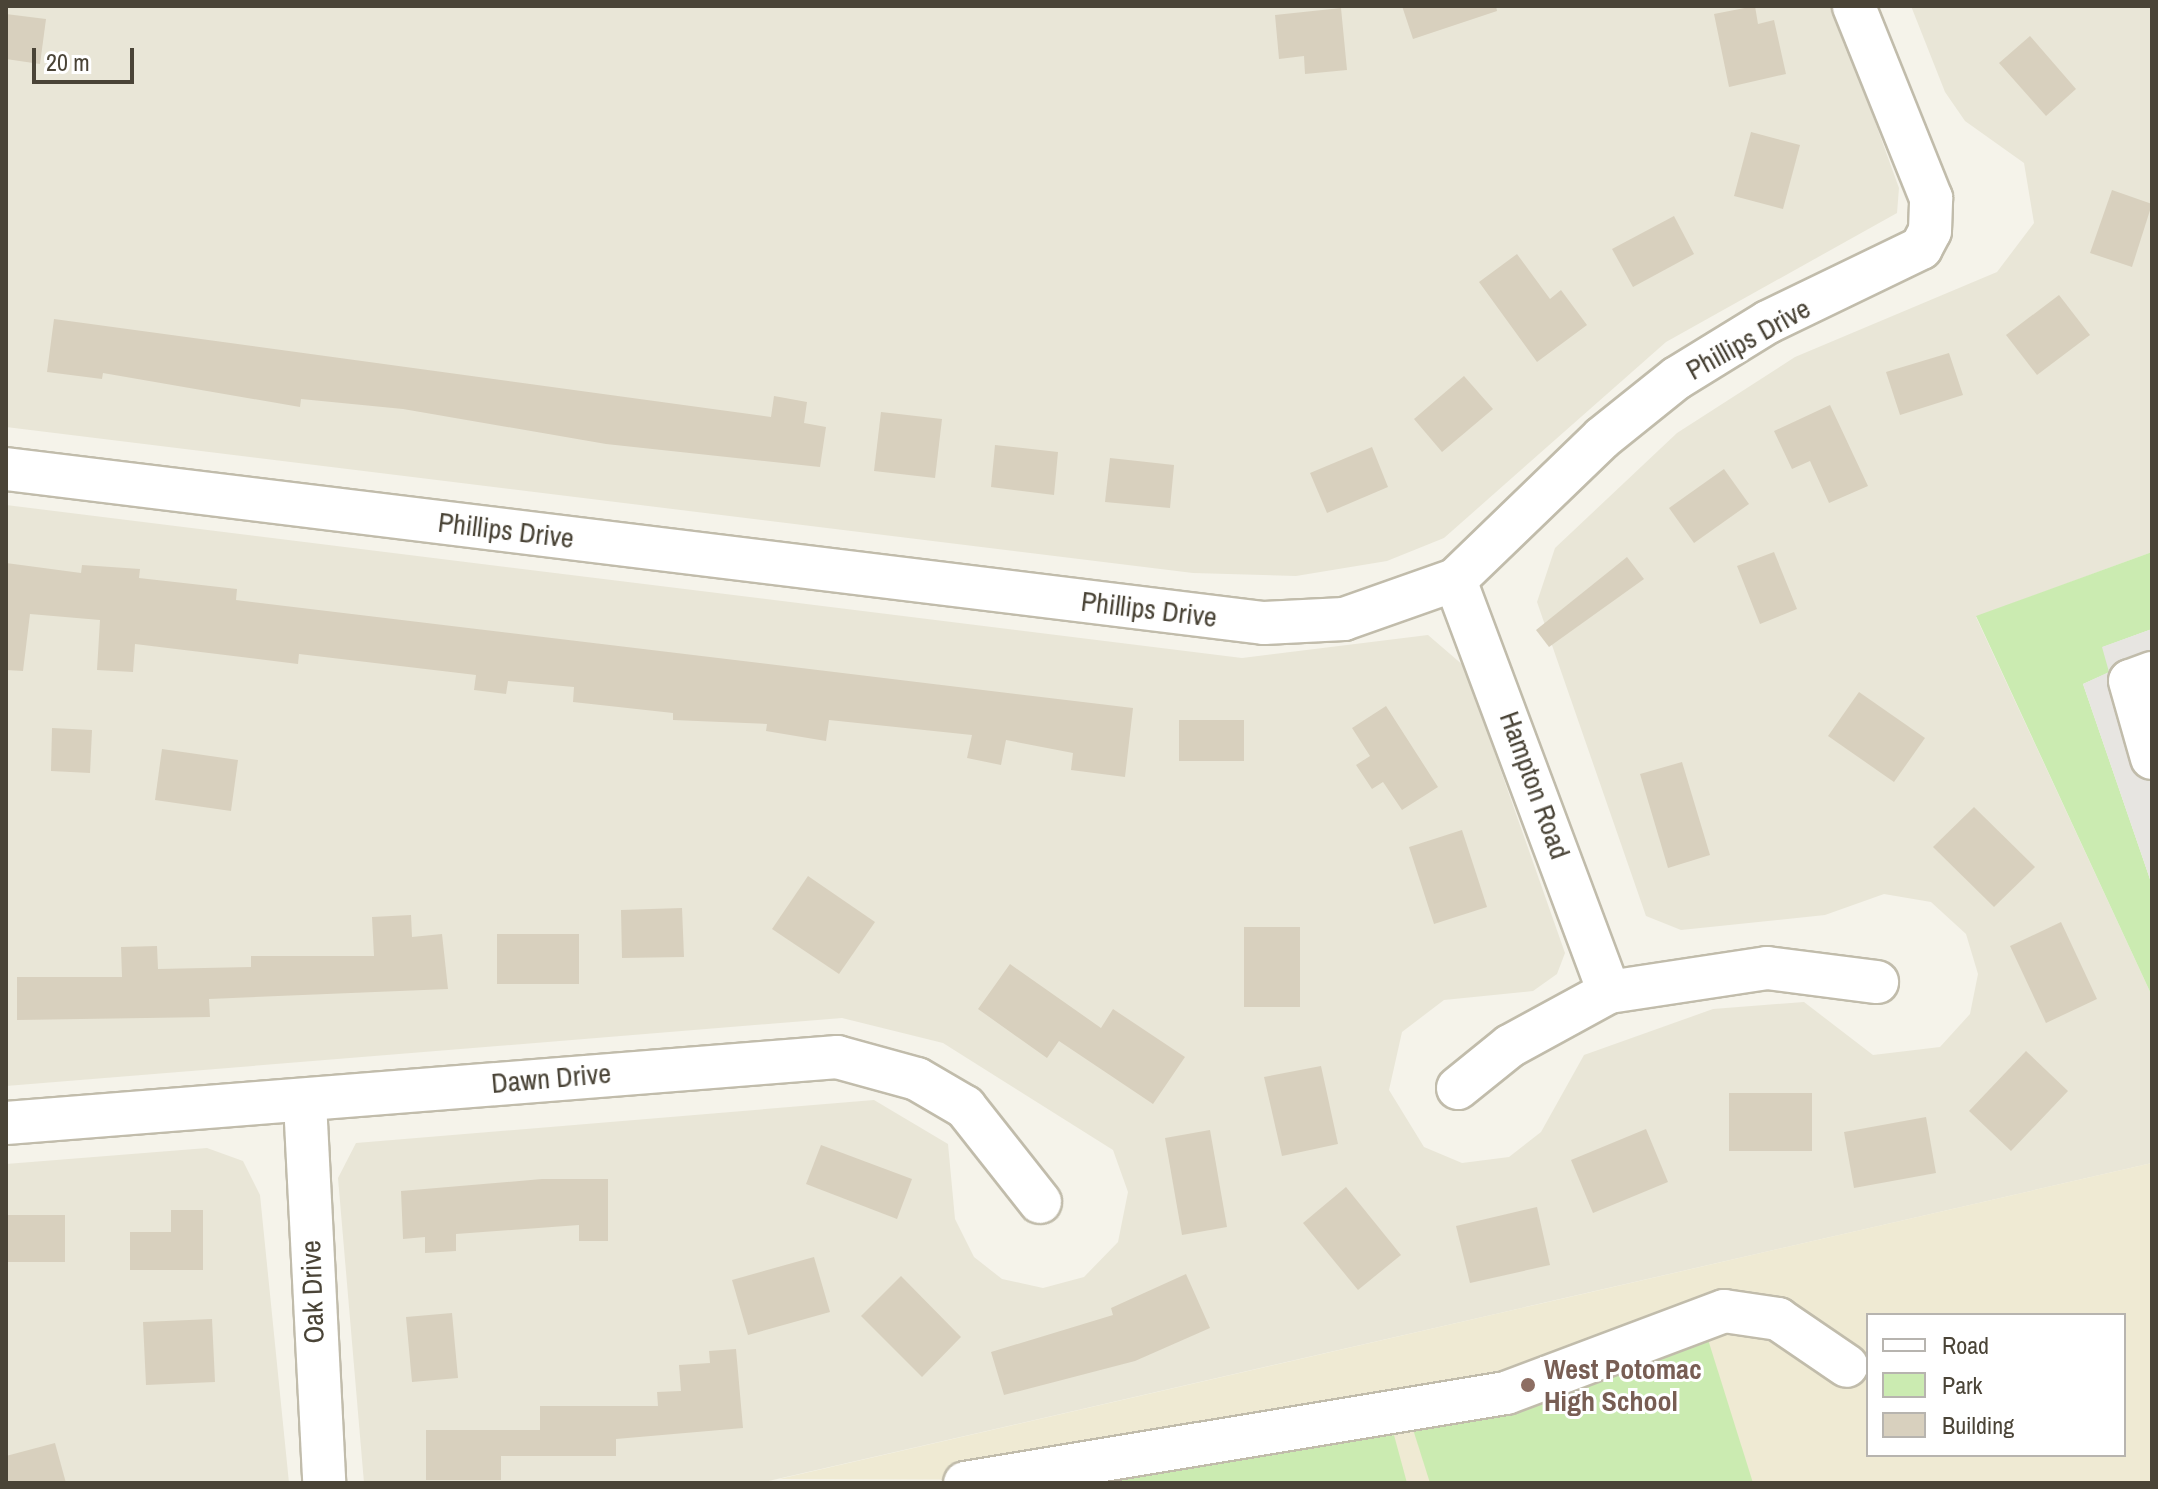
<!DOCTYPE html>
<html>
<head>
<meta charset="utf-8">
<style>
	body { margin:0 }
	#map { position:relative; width:2158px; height:1489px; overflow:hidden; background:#f5f3ea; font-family:"Archivo Narrow",sans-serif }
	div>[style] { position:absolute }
	.residential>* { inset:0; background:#e9e6d7 }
	.education>* { inset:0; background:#efead3 }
	.green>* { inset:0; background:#cbebb1 }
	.parking>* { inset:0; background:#e7e5e1 }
	.building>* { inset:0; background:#d8d0be }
	.roads { filter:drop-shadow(2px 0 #c1bcab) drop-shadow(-2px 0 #c1bcab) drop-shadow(0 2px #c1bcab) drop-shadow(0 -2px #c1bcab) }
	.minor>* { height:42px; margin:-21px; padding:0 21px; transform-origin:21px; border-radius:21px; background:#fff }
	.dots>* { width:22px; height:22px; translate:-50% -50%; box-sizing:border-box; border:4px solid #fff; border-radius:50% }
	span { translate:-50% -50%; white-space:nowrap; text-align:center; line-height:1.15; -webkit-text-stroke:6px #fff; paint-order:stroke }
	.street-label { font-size:28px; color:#4a4437 }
	.education-label { font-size:28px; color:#785e54; font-weight:700 }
	.left { translate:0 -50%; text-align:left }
	.frame { position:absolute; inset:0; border:8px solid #4a4437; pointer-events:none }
	.legend { position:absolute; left:1866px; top:1313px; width:260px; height:144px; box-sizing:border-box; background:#fff; border:2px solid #b7b4af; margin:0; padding:10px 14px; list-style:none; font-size:24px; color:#4a4437 }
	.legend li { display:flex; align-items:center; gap:16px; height:40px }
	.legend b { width:40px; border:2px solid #b7b4af }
	.scale { position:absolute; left:32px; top:48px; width:102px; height:36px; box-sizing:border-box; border:4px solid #4a4437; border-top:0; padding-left:10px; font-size:24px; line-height:28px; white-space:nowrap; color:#4a4437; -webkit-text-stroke:6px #fff; paint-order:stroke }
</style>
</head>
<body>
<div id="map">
	<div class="residential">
		<div style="clip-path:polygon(6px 6px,1833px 6px,1899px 188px,1897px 213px,1666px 342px,1444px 538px,1387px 561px,1296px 576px,1193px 573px,6px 427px)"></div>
		<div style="clip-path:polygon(1911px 6px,2152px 6px,2152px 552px,1976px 617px,2152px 996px,2152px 1163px,760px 1483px,364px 1483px,338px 1178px,356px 1143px,874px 1100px,948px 1144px,955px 1219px,974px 1257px,1002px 1279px,1043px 1288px,1084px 1277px,1118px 1242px,1128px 1192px,1113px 1150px,943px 1043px,842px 1018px,6px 1086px,6px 505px,1242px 658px,1428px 635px,1464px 666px,1565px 953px,1557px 974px,1533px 991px,1444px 1000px,1402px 1032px,1389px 1090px,1424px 1147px,1462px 1163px,1509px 1157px,1541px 1132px,1584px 1055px,1713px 1009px,1804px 1002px,1873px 1055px,1940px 1047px,1970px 1014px,1978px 974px,1966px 934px,1931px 902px,1884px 894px,1825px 915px,1681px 930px,1646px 916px,1537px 602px,1555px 548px,1677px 433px,1795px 357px,1997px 272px,2034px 223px,2024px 163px,1965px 121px,1945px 92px)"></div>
		<div style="clip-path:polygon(207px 1148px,243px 1161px,260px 1195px,289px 1483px,6px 1483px,6px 1164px)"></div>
	</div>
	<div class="education">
		<div style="clip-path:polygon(evenodd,2152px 1163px,2152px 1483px,779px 1479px,2152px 1163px,1868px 1315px,2124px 1315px,2124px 1455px,1868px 1455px,1868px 1315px)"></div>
	</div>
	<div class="green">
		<div style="clip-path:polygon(2152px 552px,2152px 629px,2103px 647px,2110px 672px,2083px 684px,2152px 885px,2152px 996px,1976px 616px)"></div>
		<div style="clip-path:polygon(1706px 1333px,1753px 1483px,1430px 1483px,1411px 1423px)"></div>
		<div style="clip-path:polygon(1394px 1435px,1407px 1483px,1090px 1483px,1099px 1481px)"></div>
	</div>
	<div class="parking">
		<div style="clip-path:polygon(2152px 629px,2152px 885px,2083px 684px,2109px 672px,2102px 647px)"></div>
	</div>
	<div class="building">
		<div style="clip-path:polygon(1402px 6px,1496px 6px,1497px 11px,1413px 39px)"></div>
		<div style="clip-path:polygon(1755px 6px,1758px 24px,1774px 20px,1786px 74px,1729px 87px,1714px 14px)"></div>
		<div style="clip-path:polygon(1341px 8px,1347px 70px,1305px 74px,1304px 56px,1279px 59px,1275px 15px)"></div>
		<div style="clip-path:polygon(6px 14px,46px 19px,40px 64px,6px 59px)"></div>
		<div style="clip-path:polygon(2030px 36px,2076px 89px,2046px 116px,1999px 63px)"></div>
		<div style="clip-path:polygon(1751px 132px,1800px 145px,1783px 209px,1734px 196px)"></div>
		<div style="clip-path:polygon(2112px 190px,2152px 204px,2132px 267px,2090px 253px)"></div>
		<div style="clip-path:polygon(1674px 216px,1694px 254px,1633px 287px,1612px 249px)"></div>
		<div style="clip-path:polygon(1517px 254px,1550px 299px,1561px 290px,1587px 325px,1537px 362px,1479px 282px)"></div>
		<div style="clip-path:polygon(2059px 295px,2090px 335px,2037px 375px,2006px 335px)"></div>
		<div style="clip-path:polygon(54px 319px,771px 417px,774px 396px,807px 402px,804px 423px,826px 427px,820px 467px,606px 444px,403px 409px,301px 399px,300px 407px,103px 373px,102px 379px,47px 372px)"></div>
		<div style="clip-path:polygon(1949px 353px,1963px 395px,1900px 415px,1886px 372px)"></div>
		<div style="clip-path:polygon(1464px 376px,1493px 409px,1442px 452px,1414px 419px)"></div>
		<div style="clip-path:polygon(1830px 405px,1868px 486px,1829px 503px,1810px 461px,1792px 469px,1774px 431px)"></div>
		<div style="clip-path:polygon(881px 412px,942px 419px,935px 478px,874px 471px)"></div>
		<div style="clip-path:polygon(995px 445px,1058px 452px,1054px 495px,991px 487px)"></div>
		<div style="clip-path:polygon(1372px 447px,1388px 487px,1327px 513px,1310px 473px)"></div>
		<div style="clip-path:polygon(1110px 458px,1174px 465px,1170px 508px,1105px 502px)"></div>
		<div style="clip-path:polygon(1724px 469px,1749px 504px,1694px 543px,1669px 508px)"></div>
		<div style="clip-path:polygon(1774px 552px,1797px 609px,1760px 624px,1737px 566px)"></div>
		<div style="clip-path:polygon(1627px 557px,1644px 579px,1549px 647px,1536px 630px)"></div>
		<div style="clip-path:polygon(6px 563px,81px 573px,82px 565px,140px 569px,139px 578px,237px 589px,236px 600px,1133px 708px,1125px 777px,1071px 770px,1073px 753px,1006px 740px,1001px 765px,967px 758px,972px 735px,829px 720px,826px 741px,766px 731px,767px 724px,673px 720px,673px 713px,573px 702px,574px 687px,508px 681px,506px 694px,474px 690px,476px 675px,299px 654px,298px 664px,135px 644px,133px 672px,97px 670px,100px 620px,30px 614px,23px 671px,6px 670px)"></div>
		<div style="clip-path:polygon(1859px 692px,1925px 738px,1894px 782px,1828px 736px)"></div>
		<div style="clip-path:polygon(1386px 706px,1438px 787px,1402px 810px,1383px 782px,1372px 789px,1356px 765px,1370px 756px,1352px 728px)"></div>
		<div style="clip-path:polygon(1179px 720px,1244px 720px,1244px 761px,1179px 761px)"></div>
		<div style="clip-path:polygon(52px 728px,92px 730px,90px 773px,51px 771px)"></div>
		<div style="clip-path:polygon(162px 749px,238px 760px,231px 811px,155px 800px)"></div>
		<div style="clip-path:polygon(1682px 762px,1710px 855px,1668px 868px,1640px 774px)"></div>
		<div style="clip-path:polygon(1974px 807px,2035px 867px,1994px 907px,1933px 847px)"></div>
		<div style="clip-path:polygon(1462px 830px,1487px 907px,1434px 924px,1409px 847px)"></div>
		<div style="clip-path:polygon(808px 876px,875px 922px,839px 974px,772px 929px)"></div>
		<div style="clip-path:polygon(682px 908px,684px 957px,622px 958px,621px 910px)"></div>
		<div style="clip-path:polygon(411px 915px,412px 937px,442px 934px,448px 989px,209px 999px,210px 1017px,17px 1020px,17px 977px,122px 977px,121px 947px,157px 946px,158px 969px,251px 967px,251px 956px,374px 956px,372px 917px)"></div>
		<div style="clip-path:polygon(2061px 922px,2097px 999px,2046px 1023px,2010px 946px)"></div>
		<div style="clip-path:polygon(1244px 927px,1300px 927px,1300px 1007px,1244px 1007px)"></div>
		<div style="clip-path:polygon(497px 934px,579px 934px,579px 984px,497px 984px)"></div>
		<div style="clip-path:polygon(1010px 964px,1101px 1028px,1113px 1009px,1185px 1057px,1153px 1104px,1059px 1041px,1047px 1058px,978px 1009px)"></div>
		<div style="clip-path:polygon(2026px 1051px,2068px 1091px,2011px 1151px,1969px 1111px)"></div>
		<div style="clip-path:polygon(1321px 1066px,1338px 1144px,1282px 1156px,1264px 1077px)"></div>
		<div style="clip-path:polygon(1729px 1093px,1812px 1093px,1812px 1151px,1729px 1151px)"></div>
		<div style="clip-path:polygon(1926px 1117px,1936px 1173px,1854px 1188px,1844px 1132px)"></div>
		<div style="clip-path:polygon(1646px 1129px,1668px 1182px,1593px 1213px,1571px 1160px)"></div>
		<div style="clip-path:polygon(1210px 1130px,1227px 1227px,1182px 1235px,1165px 1138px)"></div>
		<div style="clip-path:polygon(821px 1145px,912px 1179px,897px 1219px,806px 1184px)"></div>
		<div style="clip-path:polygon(542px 1179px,608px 1179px,608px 1241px,579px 1241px,579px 1225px,456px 1234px,456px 1251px,425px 1253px,425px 1237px,403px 1239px,401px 1191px)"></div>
		<div style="clip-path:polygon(1346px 1187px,1401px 1255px,1358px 1290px,1303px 1223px)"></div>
		<div style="clip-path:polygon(1537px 1207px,1550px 1265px,1470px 1283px,1456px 1226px)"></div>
		<div style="clip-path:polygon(171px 1210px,203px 1210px,203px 1270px,130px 1270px,130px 1232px,171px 1232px)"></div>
		<div style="clip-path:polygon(8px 1215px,65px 1215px,65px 1262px,8px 1262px)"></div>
		<div style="clip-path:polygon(814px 1257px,830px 1312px,748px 1335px,732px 1280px)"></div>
		<div style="clip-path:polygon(1186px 1274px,1210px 1328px,1135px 1361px,1004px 1395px,991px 1352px,1113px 1315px,1111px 1308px)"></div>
		<div style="clip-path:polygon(901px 1276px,961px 1337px,922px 1377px,861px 1316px)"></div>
		<div style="clip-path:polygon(452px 1313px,458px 1378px,412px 1382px,406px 1317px)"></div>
		<div style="clip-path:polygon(212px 1319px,215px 1382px,146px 1385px,143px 1322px)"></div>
		<div style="clip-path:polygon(736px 1349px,743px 1428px,616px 1439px,616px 1456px,501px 1456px,501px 1480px,426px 1480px,426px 1430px,540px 1430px,540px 1406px,658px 1406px,657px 1392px,681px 1391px,679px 1365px,710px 1363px,709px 1351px)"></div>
		<div style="clip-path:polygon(55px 1443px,66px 1483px,6px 1483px,6px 1456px)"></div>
	</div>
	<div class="roads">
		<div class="minor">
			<div style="left:6px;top:469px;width:1267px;rotate:6.98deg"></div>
			<div style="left:1264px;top:623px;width:80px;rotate:-2.9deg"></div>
			<div style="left:1344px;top:619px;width:118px;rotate:-19.4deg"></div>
			<div style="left:1455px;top:580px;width:204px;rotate:-44deg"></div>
			<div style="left:1602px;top:438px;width:96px;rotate:-38.7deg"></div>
			<div style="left:1677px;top:378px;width:107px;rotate:-31.6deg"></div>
			<div style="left:1768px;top:322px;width:170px;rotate:-25.8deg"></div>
			<div style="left:1921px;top:248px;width:19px;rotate:-62deg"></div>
			<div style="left:1930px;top:231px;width:33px;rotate:-88deg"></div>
			<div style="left:1931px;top:198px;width:207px;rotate:-111.9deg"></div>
			<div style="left:1455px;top:580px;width:440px;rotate:69.5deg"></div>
			<div style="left:2152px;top:673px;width:23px;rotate:160deg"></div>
			<div style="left:2130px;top:681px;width:80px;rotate:74.1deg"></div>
			<div style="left:1458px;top:1088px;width:67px;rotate:-38.9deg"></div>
			<div style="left:1510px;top:1046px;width:113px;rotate:-28.6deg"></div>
			<div style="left:1609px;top:992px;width:160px;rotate:-8.6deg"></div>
			<div style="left:1767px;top:968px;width:111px;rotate:7.3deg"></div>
			<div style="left:305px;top:1102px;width:381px;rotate:87.1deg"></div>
			<div style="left:6px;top:1123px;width:834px;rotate:-4.54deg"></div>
			<div style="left:837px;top:1057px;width:83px;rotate:15.4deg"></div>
			<div style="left:917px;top:1079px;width:56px;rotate:30.3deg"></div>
			<div style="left:965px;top:1107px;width:121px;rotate:51.7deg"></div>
			<div style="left:965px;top:1483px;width:548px;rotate:-9.45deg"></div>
			<div style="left:1506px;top:1393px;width:233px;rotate:-20.6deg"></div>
			<div style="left:1724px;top:1311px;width:55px;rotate:8.4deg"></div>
			<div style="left:1778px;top:1319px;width:83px;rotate:34.3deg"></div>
		</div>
	</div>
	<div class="dots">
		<div style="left:1528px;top:1385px;background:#8d6e63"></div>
	</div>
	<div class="street-label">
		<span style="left:1748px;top:339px;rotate:-29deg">Phillips Drive</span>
		<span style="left:506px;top:530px;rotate:7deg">Phillips Drive</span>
		<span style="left:1149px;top:609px;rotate:7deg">Phillips Drive</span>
		<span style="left:1535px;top:785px;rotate:70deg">Hampton Road</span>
		<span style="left:551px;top:1078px;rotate:-5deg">Dawn Drive</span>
		<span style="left:312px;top:1292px;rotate:-92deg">Oak Drive</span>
	</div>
	<div class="education-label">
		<span class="left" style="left:1544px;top:1385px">West Potomac<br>High School</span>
	</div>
	<div class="frame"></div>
	<ul class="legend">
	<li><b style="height:10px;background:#fff"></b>Road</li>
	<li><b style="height:22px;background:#cbebb1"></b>Park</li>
	<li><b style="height:22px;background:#d8d0be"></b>Building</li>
	</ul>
	<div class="scale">20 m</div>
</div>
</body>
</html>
